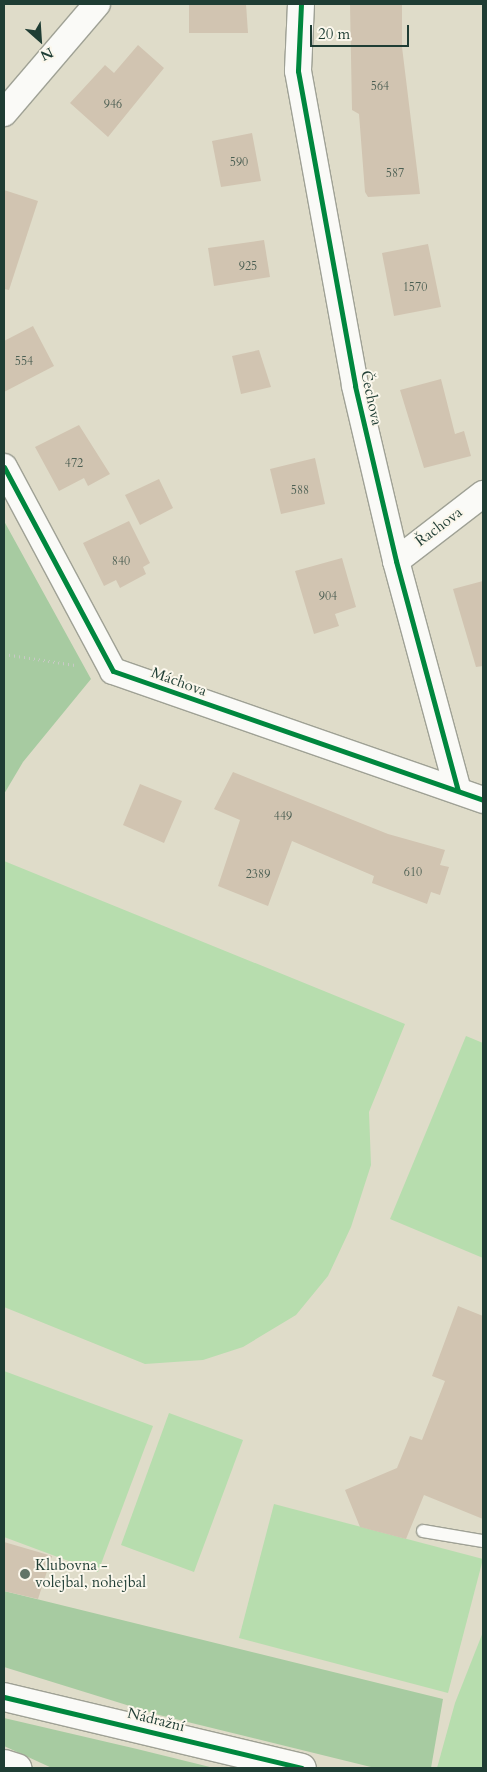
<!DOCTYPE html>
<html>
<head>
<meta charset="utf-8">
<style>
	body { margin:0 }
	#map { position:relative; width:487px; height:1772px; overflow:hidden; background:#dfdcc9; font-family:Cardo,serif }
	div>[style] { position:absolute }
	.green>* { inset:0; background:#b7ddae }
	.forest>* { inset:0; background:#a7cba1 }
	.building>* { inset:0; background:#d1c4b1 }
	.path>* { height:3px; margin-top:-1.5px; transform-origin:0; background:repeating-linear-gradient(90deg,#c8c9c5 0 1px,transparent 0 5px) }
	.roads { filter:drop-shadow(1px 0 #9fa195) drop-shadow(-1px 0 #9fa195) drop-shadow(0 1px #9fa195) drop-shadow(0 -1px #9fa195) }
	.service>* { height:12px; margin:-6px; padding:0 6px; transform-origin:6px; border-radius:6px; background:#fafaf7 }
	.minor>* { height:26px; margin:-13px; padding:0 13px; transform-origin:13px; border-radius:13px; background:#fafaf7 }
	.tertiary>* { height:28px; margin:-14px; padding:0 14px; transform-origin:14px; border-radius:14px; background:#fafaf7 }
	.cycleway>* { height:5px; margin:-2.5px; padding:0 2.5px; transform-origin:2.5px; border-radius:2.5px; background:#00873e }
	.dots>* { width:14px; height:14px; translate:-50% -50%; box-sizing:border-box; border:2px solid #fbf7ec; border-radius:50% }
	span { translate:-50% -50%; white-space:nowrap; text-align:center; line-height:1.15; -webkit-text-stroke:4px #fbf7ec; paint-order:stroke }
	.number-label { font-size:12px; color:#4c5f53 }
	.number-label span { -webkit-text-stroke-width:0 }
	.street-label { font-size:15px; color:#1f3d34 }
	.poi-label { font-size:15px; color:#1f3d34 }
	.left { translate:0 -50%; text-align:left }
	.frame { position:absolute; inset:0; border:5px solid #1f3d34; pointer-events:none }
	.north { position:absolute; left:15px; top:15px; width:50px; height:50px; -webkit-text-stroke:4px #fbf7ec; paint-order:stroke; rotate:154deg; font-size:14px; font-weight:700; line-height:20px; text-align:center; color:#1f3d34 }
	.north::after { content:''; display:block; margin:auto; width:18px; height:22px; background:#1f3d34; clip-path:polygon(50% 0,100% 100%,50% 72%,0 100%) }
	.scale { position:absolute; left:310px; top:25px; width:99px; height:22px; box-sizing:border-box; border:2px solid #1f3d34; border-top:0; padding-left:6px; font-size:15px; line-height:18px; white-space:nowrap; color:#1f3d34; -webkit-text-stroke:4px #fbf7ec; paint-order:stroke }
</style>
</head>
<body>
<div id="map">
	<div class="green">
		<div style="clip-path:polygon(4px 861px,405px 1024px,369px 1112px,371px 1165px,351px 1227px,328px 1276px,296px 1315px,243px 1347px,203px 1360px,145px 1364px,4px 1307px)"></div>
		<div style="clip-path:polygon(466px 1036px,483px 1043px,483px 1258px,390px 1219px)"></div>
		<div style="clip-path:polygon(4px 1371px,153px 1426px,98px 1572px,4px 1537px)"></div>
		<div style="clip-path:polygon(169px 1413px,243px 1440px,194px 1572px,121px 1545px)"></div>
		<div style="clip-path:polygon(274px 1504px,483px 1559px,448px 1693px,239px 1638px)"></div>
		<div style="clip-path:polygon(483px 1632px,483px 1768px,437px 1768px,455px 1703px)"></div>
	</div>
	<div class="forest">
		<div style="clip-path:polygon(4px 521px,91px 679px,23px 762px,4px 794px)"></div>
		<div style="clip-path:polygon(4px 1591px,443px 1699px,431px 1768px,375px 1768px,159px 1715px,4px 1667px)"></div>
		<div style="clip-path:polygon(4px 1718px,137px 1749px,214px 1768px,52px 1768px,4px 1746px)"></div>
	</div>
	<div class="building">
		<div style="clip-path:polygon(189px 4px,246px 4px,248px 33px,189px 33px)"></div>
		<div style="clip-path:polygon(350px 4px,402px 4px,402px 47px,420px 194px,368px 197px,365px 192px,359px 114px,352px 110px)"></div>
		<div style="clip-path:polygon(138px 45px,164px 68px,108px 137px,70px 103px,105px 65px,114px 73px)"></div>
		<div style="clip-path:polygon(252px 133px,261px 181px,221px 187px,212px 141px)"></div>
		<div style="clip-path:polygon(4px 190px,38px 201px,9px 290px,4px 289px)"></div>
		<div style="clip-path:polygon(264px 240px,270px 277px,214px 286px,208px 248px)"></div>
		<div style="clip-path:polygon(428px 244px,441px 307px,394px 316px,382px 253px)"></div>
		<div style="clip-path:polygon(33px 326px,54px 366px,4px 392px,4px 341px)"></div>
		<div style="clip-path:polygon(259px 350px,271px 387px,241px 394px,232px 356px)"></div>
		<div style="clip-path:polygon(441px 379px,455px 434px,464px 431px,471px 456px,424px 468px,400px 390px)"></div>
		<div style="clip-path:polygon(79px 425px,110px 474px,88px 486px,84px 478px,59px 491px,35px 447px)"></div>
		<div style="clip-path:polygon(315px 458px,325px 504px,281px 514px,270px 469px)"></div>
		<div style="clip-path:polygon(159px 479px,173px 508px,140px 525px,125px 495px)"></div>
		<div style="clip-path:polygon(129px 521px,150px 563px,143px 567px,146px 574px,120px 588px,116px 580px,104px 586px,83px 543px)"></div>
		<div style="clip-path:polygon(342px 558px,356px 607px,335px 614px,339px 626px,314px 634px,295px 571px)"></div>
		<div style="clip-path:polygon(483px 581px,483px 666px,476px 667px,453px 589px)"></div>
		<div style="clip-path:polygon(233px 772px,388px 834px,445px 850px,440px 865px,449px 867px,440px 895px,431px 892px,427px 904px,372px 883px,374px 876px,292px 841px,268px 906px,218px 886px,240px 820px,214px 809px)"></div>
		<div style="clip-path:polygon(140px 784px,182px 801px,164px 843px,123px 825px)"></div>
		<div style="clip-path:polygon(458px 1306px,483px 1316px,483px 1519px,424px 1495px,406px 1539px,360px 1527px,345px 1490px,397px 1468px,410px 1436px,422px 1440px,445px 1381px,432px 1376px)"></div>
		<div style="clip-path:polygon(4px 1542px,52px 1556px,38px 1599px,4px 1591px)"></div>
	</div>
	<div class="path">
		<div style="left:4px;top:654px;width:72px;rotate:8.8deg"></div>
	</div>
	<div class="roads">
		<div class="service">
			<div style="left:423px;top:1531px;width:61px;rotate:9.5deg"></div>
		</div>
		<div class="minor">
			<div style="left:301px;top:4px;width:67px;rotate:92.6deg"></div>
			<div style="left:298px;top:71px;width:320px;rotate:79.7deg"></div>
			<div style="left:355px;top:386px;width:180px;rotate:76.8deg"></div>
			<div style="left:396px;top:561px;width:237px;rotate:74.9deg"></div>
			<div style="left:4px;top:113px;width:143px;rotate:-49.5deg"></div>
			<div style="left:4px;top:467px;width:231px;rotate:61.9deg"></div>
			<div style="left:113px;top:671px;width:392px;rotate:19.2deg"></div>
			<div style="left:396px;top:561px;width:110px;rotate:-37.6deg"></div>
		</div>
		<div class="tertiary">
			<div style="left:4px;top:1697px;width:306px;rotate:13.4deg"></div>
			<div style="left:4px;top:1764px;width:14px;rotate:17deg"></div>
		</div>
	</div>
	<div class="cycleway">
		<div style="left:301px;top:4px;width:67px;rotate:92.6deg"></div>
		<div style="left:298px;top:71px;width:320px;rotate:79.7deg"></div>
		<div style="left:355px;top:386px;width:180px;rotate:76.8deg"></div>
		<div style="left:396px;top:561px;width:237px;rotate:74.9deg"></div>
		<div style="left:4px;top:467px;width:231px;rotate:61.9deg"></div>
		<div style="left:113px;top:671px;width:392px;rotate:19.2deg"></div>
		<div style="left:4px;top:1697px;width:306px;rotate:13.4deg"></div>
	</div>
	<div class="dots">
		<div style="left:25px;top:1574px;background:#627568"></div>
	</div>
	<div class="number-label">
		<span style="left:380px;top:87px">564</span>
		<span style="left:113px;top:105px">946</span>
		<span style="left:239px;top:163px">590</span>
		<span style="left:395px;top:174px">587</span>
		<span style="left:248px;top:267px">925</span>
		<span style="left:415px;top:288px">1570</span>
		<span style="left:24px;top:362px">554</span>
		<span style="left:74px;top:464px">472</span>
		<span style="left:300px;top:491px">588</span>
		<span style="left:121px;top:562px">840</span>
		<span style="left:328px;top:597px">904</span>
		<span style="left:283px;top:817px">449</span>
		<span style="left:413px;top:873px">610</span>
		<span style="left:258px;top:875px">2389</span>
	</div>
	<div class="street-label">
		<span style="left:371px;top:398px;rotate:78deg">Čechova</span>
		<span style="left:439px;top:527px;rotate:-37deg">Řachova</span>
		<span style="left:179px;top:682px;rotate:20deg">Máchova</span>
		<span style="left:156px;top:1720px;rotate:14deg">Nádražní</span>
	</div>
	<div class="poi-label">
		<span class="left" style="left:35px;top:1574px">Klubovna -<br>volejbal, nohejbal</span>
	</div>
	<div class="frame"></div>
	<div class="north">N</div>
	<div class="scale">20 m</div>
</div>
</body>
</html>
